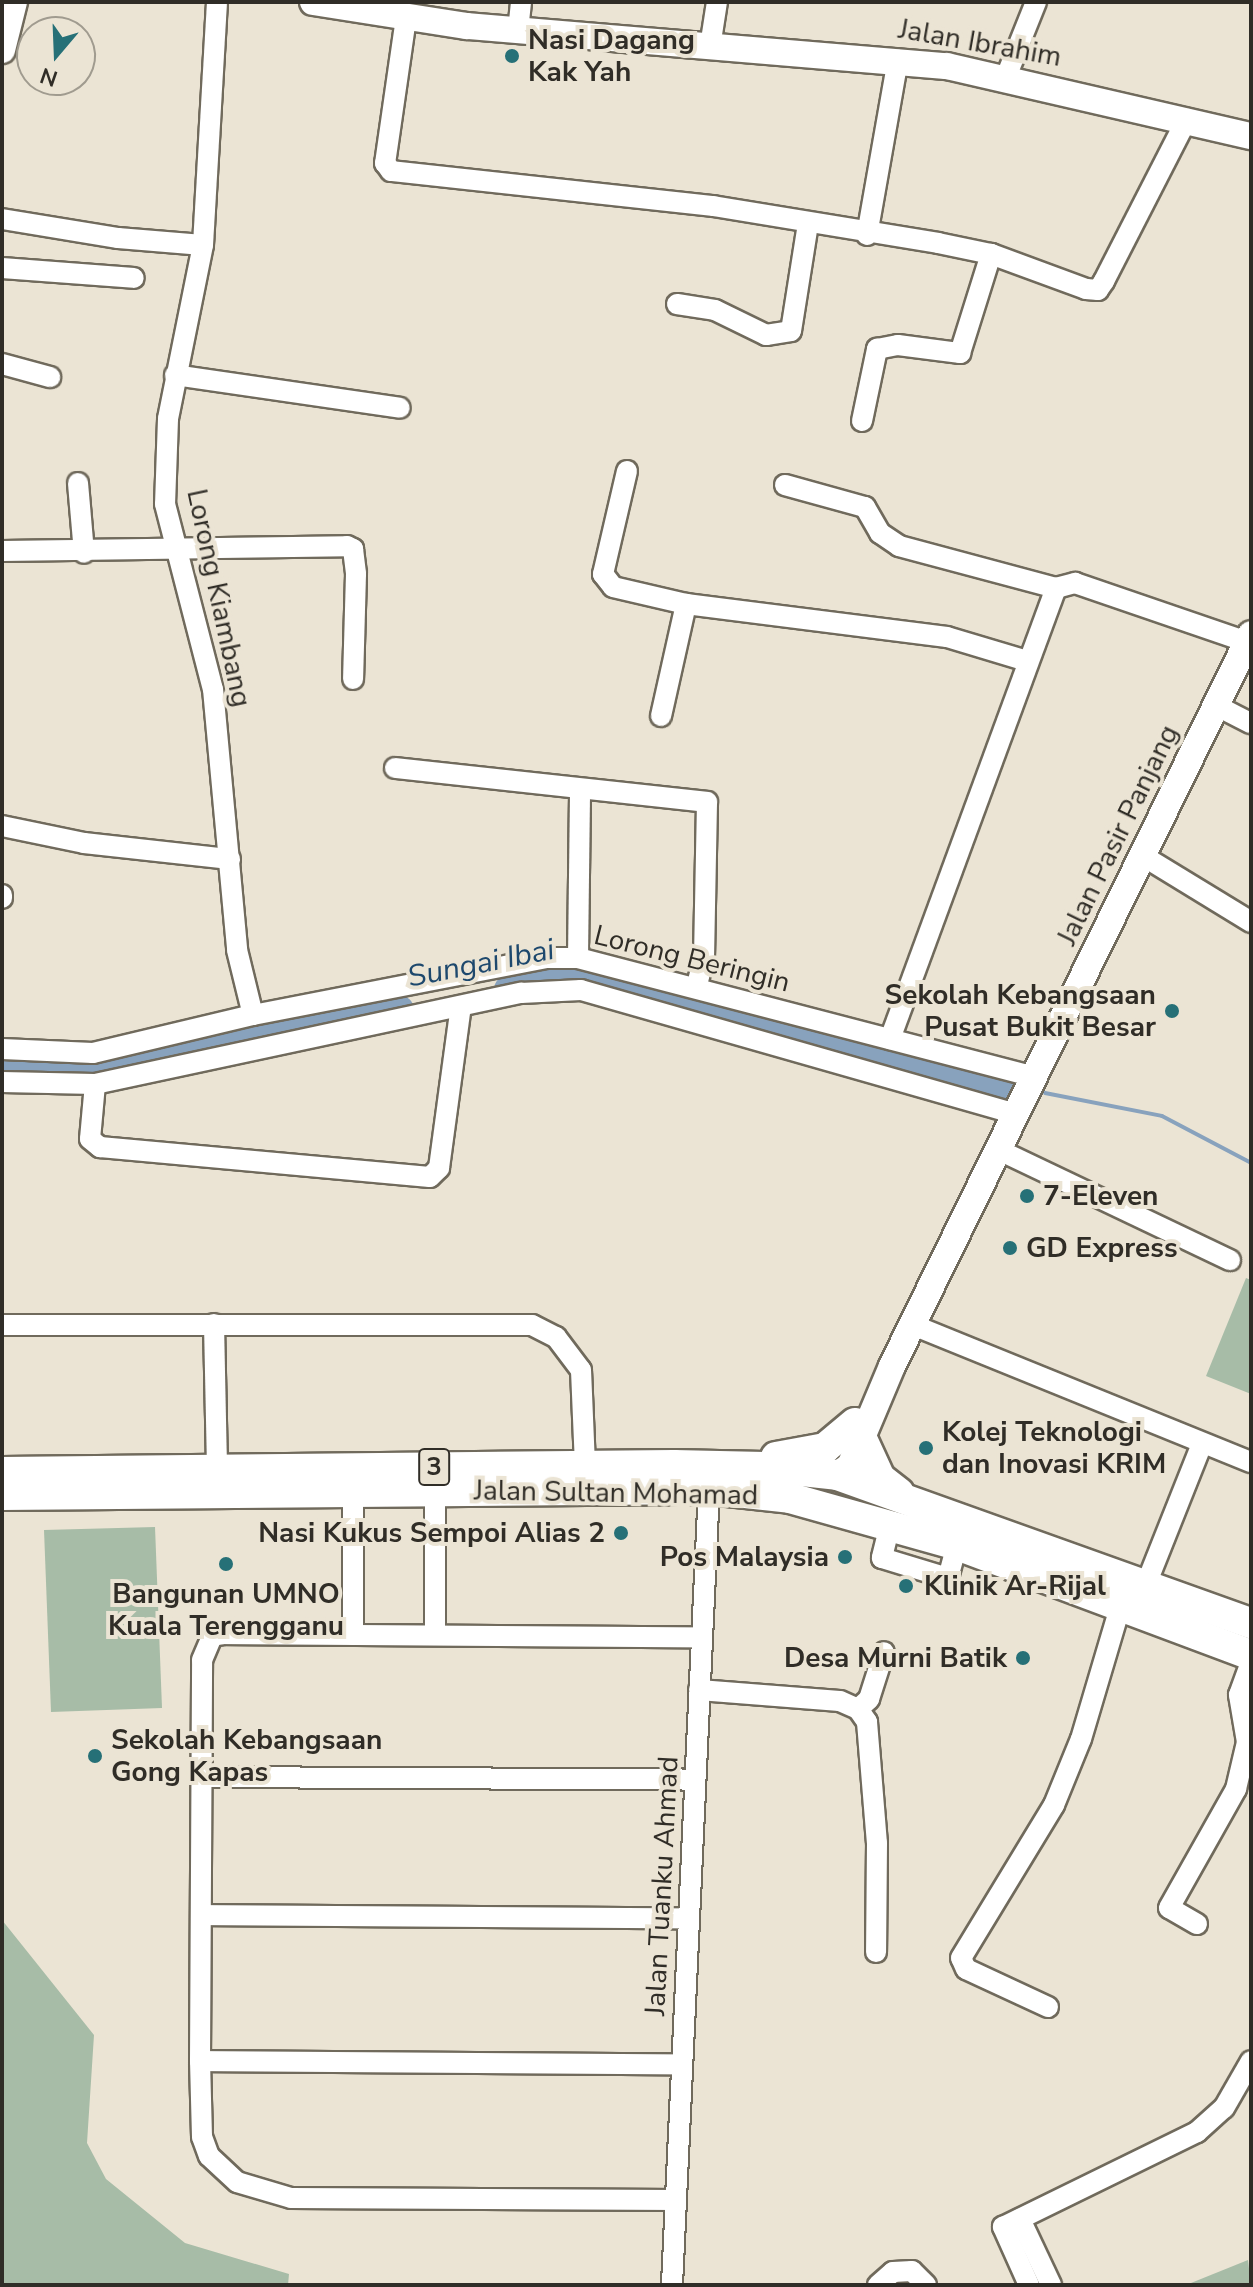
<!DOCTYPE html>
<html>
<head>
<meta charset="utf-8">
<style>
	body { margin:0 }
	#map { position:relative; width:1253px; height:2287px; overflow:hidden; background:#ebe4d4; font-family:"Nunito Sans",sans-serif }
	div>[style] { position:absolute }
	.green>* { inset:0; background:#a7bca7 }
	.stream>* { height:4px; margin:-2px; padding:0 2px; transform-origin:2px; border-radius:2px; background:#88a2bd }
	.river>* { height:26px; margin:-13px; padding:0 13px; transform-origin:13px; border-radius:13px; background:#88a2bd }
	.roads { filter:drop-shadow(2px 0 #706a5c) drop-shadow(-2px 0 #706a5c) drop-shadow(0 2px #706a5c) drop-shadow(0 -2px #706a5c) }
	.minor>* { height:20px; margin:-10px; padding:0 10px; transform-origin:10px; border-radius:10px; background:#fff }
	.major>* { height:26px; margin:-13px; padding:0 13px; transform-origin:13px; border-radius:13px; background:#fff }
	.highway>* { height:30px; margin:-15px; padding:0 15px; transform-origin:15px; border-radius:15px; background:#fff }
	.dots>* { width:22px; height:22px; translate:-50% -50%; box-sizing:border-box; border:4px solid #ebe4d4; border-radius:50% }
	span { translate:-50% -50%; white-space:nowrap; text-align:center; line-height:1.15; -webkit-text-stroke:8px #ebe4d4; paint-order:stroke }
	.shield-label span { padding:2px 6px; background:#ebe4d4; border:2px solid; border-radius:6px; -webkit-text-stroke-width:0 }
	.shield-label { font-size:26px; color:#302d27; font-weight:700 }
	.poi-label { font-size:28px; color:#302d27; font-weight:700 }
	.left { translate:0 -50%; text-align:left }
	.right { translate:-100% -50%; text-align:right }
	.street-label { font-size:28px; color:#302d27 }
	.water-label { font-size:30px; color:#1d486d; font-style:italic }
	.frame { position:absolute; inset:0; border:4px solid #302d27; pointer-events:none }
	.north { position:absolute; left:16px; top:16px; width:80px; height:80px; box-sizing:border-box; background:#ebe4d4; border:2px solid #a09b8f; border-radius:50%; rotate:199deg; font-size:22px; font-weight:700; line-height:32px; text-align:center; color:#302d27 }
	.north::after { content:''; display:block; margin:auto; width:28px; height:36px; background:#267077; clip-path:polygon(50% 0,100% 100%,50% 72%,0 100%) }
</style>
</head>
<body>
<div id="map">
	<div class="green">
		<div style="clip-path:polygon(1246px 1278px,1251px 1280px,1251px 1394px,1206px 1376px)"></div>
		<div style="clip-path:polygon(155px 1527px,162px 1708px,51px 1712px,44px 1530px)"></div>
		<div style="clip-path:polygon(2px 1920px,94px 2035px,87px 2143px,106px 2179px,185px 2243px,289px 2274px,288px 2285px,2px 2285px)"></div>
		<div style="clip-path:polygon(1248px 2260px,1251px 2285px,1186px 2285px)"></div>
	</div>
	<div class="stream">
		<div style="left:1045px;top:1093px;width:119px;rotate:11.1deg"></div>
		<div style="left:1162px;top:1116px;width:101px;rotate:27.8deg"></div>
	</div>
	<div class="river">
		<div style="left:507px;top:989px;width:48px;rotate:-10.8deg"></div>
		<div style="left:554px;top:980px;width:39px"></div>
		<div style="left:593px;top:980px;width:433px;rotate:14.6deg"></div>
		<div style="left:2px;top:1068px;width:99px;rotate:1.7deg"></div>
		<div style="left:101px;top:1071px;width:306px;rotate:-11.7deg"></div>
	</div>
	<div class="roads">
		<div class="minor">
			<div style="left:217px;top:2px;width:243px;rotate:93.3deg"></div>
			<div style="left:203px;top:245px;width:177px;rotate:101.4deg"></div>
			<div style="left:168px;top:419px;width:85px;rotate:92deg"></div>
			<div style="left:165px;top:504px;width:191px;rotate:75.5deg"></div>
			<div style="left:213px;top:689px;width:262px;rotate:84.7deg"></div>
			<div style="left:237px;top:950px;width:67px;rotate:76.2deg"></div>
			<div style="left:406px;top:18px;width:147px;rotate:98.2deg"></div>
			<div style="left:385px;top:163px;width:10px;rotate:53deg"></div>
			<div style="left:391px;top:171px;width:324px;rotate:6.2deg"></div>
			<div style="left:713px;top:206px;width:228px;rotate:9.3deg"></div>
			<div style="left:938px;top:243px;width:54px;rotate:11.7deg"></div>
			<div style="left:991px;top:254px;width:101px;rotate:20.2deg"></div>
			<div style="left:1086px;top:289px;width:12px;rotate:5deg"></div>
			<div style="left:1098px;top:290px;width:11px;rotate:-56deg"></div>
			<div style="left:1104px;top:281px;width:182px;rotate:-62.9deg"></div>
			<div style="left:518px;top:31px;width:29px;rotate:-84deg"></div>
			<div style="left:710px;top:47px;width:46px;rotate:-81.2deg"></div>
			<div style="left:1006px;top:77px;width:81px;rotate:-68.2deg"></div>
			<div style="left:2px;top:219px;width:118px;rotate:9.3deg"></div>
			<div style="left:118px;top:238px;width:85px;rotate:4.7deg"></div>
			<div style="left:867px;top:235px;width:178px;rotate:-80deg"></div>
			<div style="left:2px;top:268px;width:132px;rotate:4.3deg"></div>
			<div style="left:677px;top:304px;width:38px;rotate:9deg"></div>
			<div style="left:715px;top:310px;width:57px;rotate:26.1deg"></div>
			<div style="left:766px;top:335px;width:25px;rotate:-9deg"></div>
			<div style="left:791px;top:331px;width:108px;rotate:-81deg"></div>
			<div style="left:2px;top:364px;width:50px;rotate:15.2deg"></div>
			<div style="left:175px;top:375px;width:227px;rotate:8.3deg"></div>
			<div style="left:862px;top:421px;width:74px;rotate:-78.2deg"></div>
			<div style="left:877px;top:349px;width:21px;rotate:-11deg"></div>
			<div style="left:898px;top:345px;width:63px;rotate:7.4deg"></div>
			<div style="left:960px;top:353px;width:104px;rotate:-72.6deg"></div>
			<div style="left:627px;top:471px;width:106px;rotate:103.1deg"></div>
			<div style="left:603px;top:574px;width:16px;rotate:52deg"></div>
			<div style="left:613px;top:587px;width:75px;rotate:13.1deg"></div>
			<div style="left:686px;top:604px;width:263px;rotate:7.2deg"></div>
			<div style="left:947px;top:637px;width:84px;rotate:16.7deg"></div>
			<div style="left:78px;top:483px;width:70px;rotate:85.1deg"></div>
			<div style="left:785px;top:485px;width:83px;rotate:15.4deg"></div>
			<div style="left:865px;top:507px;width:30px;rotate:60deg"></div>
			<div style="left:880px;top:533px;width:23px;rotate:34deg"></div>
			<div style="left:899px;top:546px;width:163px;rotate:15deg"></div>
			<div style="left:1056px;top:588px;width:20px;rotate:-15deg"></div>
			<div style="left:1075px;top:583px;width:182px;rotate:18.9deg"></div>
			<div style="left:2px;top:551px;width:345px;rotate:-0.8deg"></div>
			<div style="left:347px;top:546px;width:7px;rotate:27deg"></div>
			<div style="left:353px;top:549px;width:25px;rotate:83deg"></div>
			<div style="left:356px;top:574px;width:105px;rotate:91.6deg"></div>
			<div style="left:1217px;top:706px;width:38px;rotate:27deg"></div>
			<div style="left:661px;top:716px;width:115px;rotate:-77.4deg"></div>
			<div style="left:395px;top:768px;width:314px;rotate:6.2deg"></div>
			<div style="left:707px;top:802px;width:155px;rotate:91.1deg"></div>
			<div style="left:704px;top:957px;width:32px;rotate:104deg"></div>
			<div style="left:2px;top:826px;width:84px;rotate:11.7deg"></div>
			<div style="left:84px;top:843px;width:147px;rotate:6.3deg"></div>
			<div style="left:1143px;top:856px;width:127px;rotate:31.4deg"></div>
			<div style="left:2px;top:895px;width:3px;rotate:90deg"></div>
			<div style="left:578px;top:958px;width:169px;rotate:-89.3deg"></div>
			<div style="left:890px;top:1039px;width:481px;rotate:-69.8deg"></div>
			<div style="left:2px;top:1049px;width:91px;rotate:2.5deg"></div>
			<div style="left:93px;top:1053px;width:164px;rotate:-13.4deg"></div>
			<div style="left:253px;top:1015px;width:298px;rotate:-11deg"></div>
			<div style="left:545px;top:958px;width:33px"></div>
			<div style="left:578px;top:958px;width:472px;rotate:14.6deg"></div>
			<div style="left:2px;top:1082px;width:93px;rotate:1.2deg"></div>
			<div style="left:95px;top:1084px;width:436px;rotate:-12.1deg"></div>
			<div style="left:521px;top:993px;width:60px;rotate:-2.9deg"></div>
			<div style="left:581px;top:990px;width:452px;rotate:15.9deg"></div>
			<div style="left:95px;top:1084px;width:55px;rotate:95.2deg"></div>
			<div style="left:90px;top:1139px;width:13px;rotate:39deg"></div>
			<div style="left:100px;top:1147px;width:331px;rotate:5.2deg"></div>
			<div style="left:430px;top:1177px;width:13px;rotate:-45deg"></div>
			<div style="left:439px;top:1168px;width:163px;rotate:-82.3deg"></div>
			<div style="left:999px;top:1150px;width:256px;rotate:25.5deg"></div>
			<div style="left:214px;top:1324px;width:145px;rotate:88.8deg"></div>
			<div style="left:2px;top:1325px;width:530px"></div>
			<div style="left:532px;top:1325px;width:27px;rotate:27deg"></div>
			<div style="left:556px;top:1337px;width:41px;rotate:52.9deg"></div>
			<div style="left:581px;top:1370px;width:95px;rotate:87.6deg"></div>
			<div style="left:913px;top:1325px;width:365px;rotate:22.1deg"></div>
			<div style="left:890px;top:1525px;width:34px;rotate:104deg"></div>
			<div style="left:882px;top:1558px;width:69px;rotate:16.9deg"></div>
			<div style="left:948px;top:1578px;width:34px;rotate:-75deg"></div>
			<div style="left:1145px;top:1587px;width:154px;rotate:-68.3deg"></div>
			<div style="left:353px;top:1635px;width:143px;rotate:-90deg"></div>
			<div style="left:435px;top:1635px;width:144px;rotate:-90deg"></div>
			<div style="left:699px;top:1690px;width:141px;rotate:4.5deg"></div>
			<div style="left:840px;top:1701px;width:20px;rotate:24deg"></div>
			<div style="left:858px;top:1709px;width:16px;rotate:55deg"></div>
			<div style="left:867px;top:1722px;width:121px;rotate:85.3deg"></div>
			<div style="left:877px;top:1843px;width:109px;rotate:90.5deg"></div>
			<div style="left:858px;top:1709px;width:15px;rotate:-42deg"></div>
			<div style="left:869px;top:1699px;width:49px;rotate:-72.3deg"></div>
			<div style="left:202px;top:1777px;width:493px;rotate:0.3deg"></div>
			<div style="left:201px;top:1915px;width:488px;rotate:0.4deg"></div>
			<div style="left:1197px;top:1924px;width:32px;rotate:-150deg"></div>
			<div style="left:1169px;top:1908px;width:137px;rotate:-60.6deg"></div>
			<div style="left:1236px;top:1789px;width:48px;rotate:-76.8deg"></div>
			<div style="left:1247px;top:1742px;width:48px;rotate:-99.7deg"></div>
			<div style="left:1239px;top:1695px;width:35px;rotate:-70deg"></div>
			<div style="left:1048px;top:2007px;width:90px;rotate:-155.1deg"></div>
			<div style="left:966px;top:1969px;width:12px;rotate:-114deg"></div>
			<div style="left:961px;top:1958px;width:179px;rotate:-58.7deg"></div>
			<div style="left:1054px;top:1805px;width:71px;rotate:-67.8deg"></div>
			<div style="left:1081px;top:1739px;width:141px;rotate:-73.5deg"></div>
			<div style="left:200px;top:2061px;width:482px;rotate:0.4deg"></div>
			<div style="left:676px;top:2200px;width:385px;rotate:-179.7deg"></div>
			<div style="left:291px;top:2198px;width:56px;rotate:-163.5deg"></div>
			<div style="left:237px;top:2182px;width:38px;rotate:-137deg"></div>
			<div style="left:209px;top:2156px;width:20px;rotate:-110deg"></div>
			<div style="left:202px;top:2137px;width:76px;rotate:-91.5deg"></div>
			<div style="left:200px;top:2061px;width:401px;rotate:-89.7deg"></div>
			<div style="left:202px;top:1660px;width:26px;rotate:-67deg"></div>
			<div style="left:212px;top:1636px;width:11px;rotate:-10deg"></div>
			<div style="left:223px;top:1634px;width:479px;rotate:0.4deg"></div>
			<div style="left:1020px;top:2219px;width:73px;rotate:64.8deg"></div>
			<div style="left:672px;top:2285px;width:797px;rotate:-87.34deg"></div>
			<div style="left:878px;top:2285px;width:20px;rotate:-41deg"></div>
			<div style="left:893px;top:2272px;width:19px;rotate:-3deg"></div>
			<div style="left:912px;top:2271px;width:20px;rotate:45deg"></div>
			<div style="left:1029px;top:2285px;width:64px;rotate:-114.1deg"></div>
			<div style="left:1003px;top:2227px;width:216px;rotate:-26.1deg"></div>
			<div style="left:1197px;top:2132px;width:36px;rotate:-42deg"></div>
			<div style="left:1224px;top:2108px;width:54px;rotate:-60.1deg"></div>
		</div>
		<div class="major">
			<div style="left:313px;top:2px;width:156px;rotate:8.9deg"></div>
			<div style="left:467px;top:26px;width:482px;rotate:4.8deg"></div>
			<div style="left:947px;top:66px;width:312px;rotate:13deg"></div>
			<div style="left:2px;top:50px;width:49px;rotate:-76deg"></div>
			<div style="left:837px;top:1475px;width:16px;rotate:-35deg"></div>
			<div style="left:850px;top:1466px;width:108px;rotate:-67.2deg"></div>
			<div style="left:892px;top:1366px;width:815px;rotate:-63.87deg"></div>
		</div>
		<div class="highway">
			<div style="left:863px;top:1441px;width:41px;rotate:65.3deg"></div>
			<div style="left:880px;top:1478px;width:24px;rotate:38deg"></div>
			<div style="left:776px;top:1457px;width:50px;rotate:-10.4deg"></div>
			<div style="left:825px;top:1448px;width:39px;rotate:-40deg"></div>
			<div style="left:2px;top:1472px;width:672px;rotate:-0.6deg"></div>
			<div style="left:674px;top:1465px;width:91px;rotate:1.3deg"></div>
			<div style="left:765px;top:1467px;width:72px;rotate:6.3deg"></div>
			<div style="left:837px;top:1475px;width:440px;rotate:19.7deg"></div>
			<div style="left:2px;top:1495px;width:707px;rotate:-0.49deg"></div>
			<div style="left:709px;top:1489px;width:81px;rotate:6.3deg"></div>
			<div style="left:790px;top:1498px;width:173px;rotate:15.7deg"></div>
			<div style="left:957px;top:1545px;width:314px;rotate:20.5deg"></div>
		</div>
	</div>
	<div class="dots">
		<div style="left:512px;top:56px;background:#267077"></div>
		<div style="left:1172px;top:1011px;background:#267077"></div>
		<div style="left:1027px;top:1196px;background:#267077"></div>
		<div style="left:1010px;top:1248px;background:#267077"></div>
		<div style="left:926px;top:1448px;background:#267077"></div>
		<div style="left:621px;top:1533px;background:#267077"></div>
		<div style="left:845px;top:1557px;background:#267077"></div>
		<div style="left:226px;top:1564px;background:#267077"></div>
		<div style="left:906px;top:1586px;background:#267077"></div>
		<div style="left:1023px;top:1658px;background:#267077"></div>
		<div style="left:95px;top:1756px;background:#267077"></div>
	</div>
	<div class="shield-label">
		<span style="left:434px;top:1467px">3</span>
	</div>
	<div class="poi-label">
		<span class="left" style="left:528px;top:56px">Nasi Dagang<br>Kak Yah</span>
		<span class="right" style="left:1156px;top:1011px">Sekolah Kebangsaan<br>Pusat Bukit Besar</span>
		<span class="left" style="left:1043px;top:1196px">7-Eleven</span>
		<span class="left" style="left:1026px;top:1248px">GD Express</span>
		<span class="left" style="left:942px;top:1448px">Kolej Teknologi<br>dan Inovasi KRIM</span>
		<span class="right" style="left:605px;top:1533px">Nasi Kukus Sempoi Alias 2</span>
		<span class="right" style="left:829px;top:1557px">Pos Malaysia</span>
		<span class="left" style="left:924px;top:1586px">Klinik Ar-Rijal</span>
		<span style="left:226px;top:1610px">Bangunan UMNO<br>Kuala Terengganu</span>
		<span class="right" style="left:1007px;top:1658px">Desa Murni Batik</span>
		<span class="left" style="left:111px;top:1756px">Sekolah Kebangsaan<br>Gong Kapas</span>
	</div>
	<div class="street-label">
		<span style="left:980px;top:43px;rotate:10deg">Jalan Ibrahim</span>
		<span style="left:219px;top:598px;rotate:78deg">Lorong Kiambang</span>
		<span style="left:1118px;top:835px;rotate:-64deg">Jalan Pasir Panjang</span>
		<span style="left:692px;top:959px;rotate:14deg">Lorong Beringin</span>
		<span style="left:616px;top:1493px;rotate:1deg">Jalan Sultan Mohamad</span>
		<span style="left:662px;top:1886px;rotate:-87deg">Jalan Tuanku Ahmad</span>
	</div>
	<div class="water-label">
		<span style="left:481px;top:964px;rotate:-11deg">Sungai Ibai</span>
	</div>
	<div class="frame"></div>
	<div class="north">N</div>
</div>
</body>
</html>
